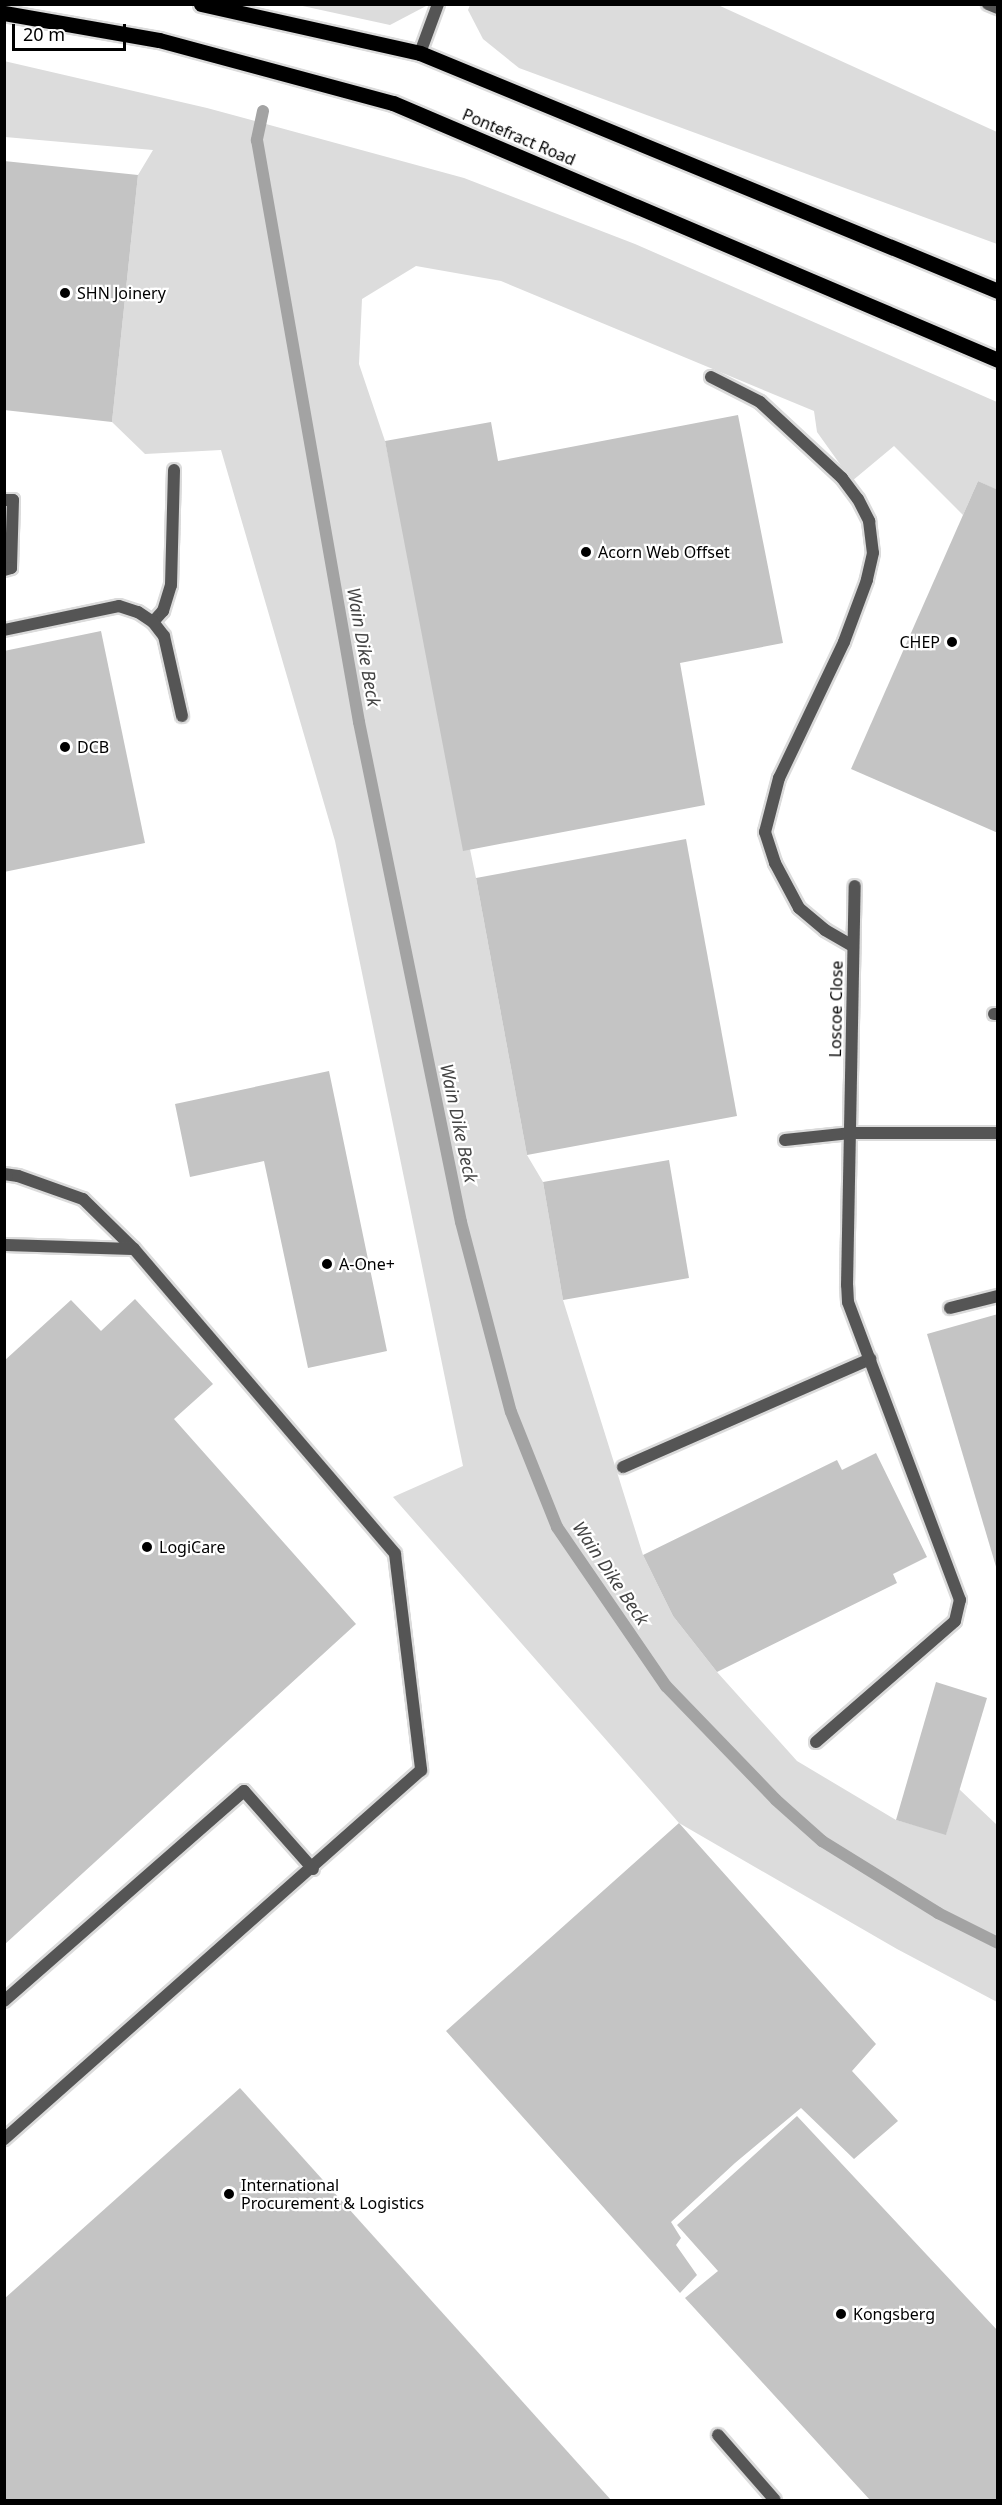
<!DOCTYPE html>
<html>
<head>
<meta charset="utf-8">
<style>
	body { margin:0 }
	#map { position:relative; width:1002px; height:2505px; overflow:hidden; background:#fff; font-family:"Noto Sans",sans-serif }
	div>[style] { position:absolute }
	.green>* { inset:0; background:#dcdcdc }
	.stream>* { height:12px; margin:-6px; padding:0 6px; transform-origin:6px; border-radius:6px; background:#a3a3a3 }
	.building>* { inset:0; background:#c4c4c4 }
	.roads { filter:drop-shadow(2px 0 #dbdbdb) drop-shadow(-2px 0 #dbdbdb) drop-shadow(0 2px #dbdbdb) drop-shadow(0 -2px #dbdbdb) }
	.lane>* { height:12px; margin:-6px; padding:0 6px; transform-origin:6px; border-radius:6px; background:#555 }
	.street>* { height:12px; margin:-6px; padding:0 6px; transform-origin:6px; border-radius:6px; background:#555 }
	.primary>* { height:15px; margin:-7.5px; padding:0 7.5px; transform-origin:7.5px; border-radius:7.5px; background:#000 }
	.dots>* { width:16px; height:16px; translate:-50% -50%; box-sizing:border-box; border:3px solid #fff; border-radius:50% }
	span { translate:-50% -50%; white-space:nowrap; text-align:center; line-height:1.15; -webkit-text-stroke:4.5px #fff; paint-order:stroke }
	.street-label { font-size:16px; color:#000 }
	.poi-label { font-size:16px; color:#000 }
	.left { translate:0 -50%; text-align:left }
	.right { translate:-100% -50%; text-align:right }
	.water-label { font-size:18px; color:#444; font-style:italic }
	.frame { position:absolute; inset:0; border:6px solid #000; pointer-events:none }
	.scale { position:absolute; left:12px; top:24px; width:114px; height:27px; box-sizing:border-box; border:3px solid #000; border-top:0; padding-left:8px; font-size:18px; line-height:21px; white-space:nowrap; color:#000; -webkit-text-stroke:4px #fff; paint-order:stroke }
</style>
</head>
<body>
<div id="map">
	<div class="green">
		<div style="clip-path:polygon(298px 5px,428px 4px,428px 5px,390px 25px)"></div>
		<div style="clip-path:polygon(470px 5px,718px 5px,997px 132px,997px 244px,519px 68px,483px 39px,468px 10px)"></div>
		<div style="clip-path:polygon(4px 61px,207px 108px,464px 178px,635px 244px,997px 402px,997px 490px,978px 481px,963px 515px,894px 446px,852px 481px,817px 432px,814px 411px,501px 281px,416px 266px,362px 299px,359px 364px,385px 441px,476px 878px,527px 1155px,543px 1182px,563px 1300px,643px 1555px,673px 1616px,717px 1672px,797px 1761px,896px 1820px,946px 1834px,959px 1789px,997px 1825px,997px 2002px,897px 1949px,679px 1823px,393px 1497px,463px 1466px,335px 841px,221px 450px,145px 454px,112px 422px,138px 175px,153px 150px,5px 137px)"></div>
	</div>
	<div class="stream">
		<div style="left:263px;top:111px;width:30px;rotate:102deg"></div>
		<div style="left:257px;top:140px;width:591px;rotate:80.06deg"></div>
		<div style="left:359px;top:722px;width:510px;rotate:78.47deg"></div>
		<div style="left:461px;top:1222px;width:196px;rotate:75.3deg"></div>
		<div style="left:511px;top:1412px;width:124px;rotate:68.2deg"></div>
		<div style="left:557px;top:1527px;width:193px;rotate:55.6deg"></div>
		<div style="left:666px;top:1686px;width:158px;rotate:46deg"></div>
		<div style="left:776px;top:1800px;width:62px;rotate:41.7deg"></div>
		<div style="left:822px;top:1841px;width:137px;rotate:31.8deg"></div>
		<div style="left:938px;top:1913px;width:67px;rotate:26.6deg"></div>
	</div>
	<div class="building">
		<div style="clip-path:polygon(4px 161px,138px 175px,112px 422px,4px 410px)"></div>
		<div style="clip-path:polygon(738px 415px,783px 643px,680px 663px,705px 805px,463px 851px,385px 441px,491px 422px,498px 461px)"></div>
		<div style="clip-path:polygon(978px 481px,998px 490px,998px 833px,851px 769px)"></div>
		<div style="clip-path:polygon(101px 631px,145px 843px,4px 872px,4px 651px)"></div>
		<div style="clip-path:polygon(686px 839px,737px 1116px,527px 1155px,476px 878px)"></div>
		<div style="clip-path:polygon(329px 1071px,387px 1351px,308px 1368px,264px 1161px,190px 1177px,175px 1104px)"></div>
		<div style="clip-path:polygon(669px 1160px,689px 1278px,563px 1300px,543px 1182px)"></div>
		<div style="clip-path:polygon(135px 1299px,213px 1384px,174px 1419px,356px 1624px,4px 1945px,4px 1361px,71px 1300px,101px 1331px)"></div>
		<div style="clip-path:polygon(998px 1314px,998px 1570px,997px 1570px,927px 1334px)"></div>
		<div style="clip-path:polygon(876px 1453px,927px 1557px,893px 1574px,897px 1583px,717px 1672px,673px 1616px,643px 1555px,837px 1460px,842px 1470px)"></div>
		<div style="clip-path:polygon(936px 1682px,987px 1698px,946px 1835px,896px 1820px)"></div>
		<div style="clip-path:polygon(679px 1823px,876px 2044px,852px 2071px,898px 2121px,854px 2159px,801px 2108px,735px 2163px,671px 2222px,681px 2238px,676px 2245px,697px 2275px,680px 2293px,446px 2031px)"></div>
		<div style="clip-path:polygon(240px 2088px,611px 2500px,4px 2500px,4px 2299px)"></div>
		<div style="clip-path:polygon(797px 2116px,998px 2331px,998px 2500px,870px 2500px,685px 2298px,718px 2271px,677px 2225px)"></div>
	</div>
	<div class="roads">
		<div class="lane">
			<div style="left:988px;top:4px;width:11px;rotate:22deg"></div>
			<div style="left:711px;top:377px;width:55px;rotate:27deg"></div>
			<div style="left:760px;top:402px;width:112px;rotate:42.8deg"></div>
			<div style="left:842px;top:478px;width:26px;rotate:53deg"></div>
			<div style="left:858px;top:499px;width:25px;rotate:63deg"></div>
			<div style="left:869px;top:521px;width:32px;rotate:83deg"></div>
			<div style="left:873px;top:553px;width:28px;rotate:103deg"></div>
			<div style="left:867px;top:580px;width:66px;rotate:110.4deg"></div>
			<div style="left:844px;top:642px;width:151px;rotate:115.5deg"></div>
			<div style="left:779px;top:778px;width:56px;rotate:104.5deg"></div>
			<div style="left:765px;top:832px;width:33px;rotate:72deg"></div>
			<div style="left:775px;top:863px;width:51px;rotate:61.9deg"></div>
			<div style="left:799px;top:908px;width:34px;rotate:40deg"></div>
			<div style="left:825px;top:930px;width:32px;rotate:30deg"></div>
			<div style="left:4px;top:500px;width:9px"></div>
			<div style="left:13px;top:500px;width:68px;rotate:91.7deg"></div>
			<div style="left:11px;top:568px;width:7px;rotate:164deg"></div>
			<div style="left:153px;top:622px;width:15px;rotate:-48deg"></div>
			<div style="left:163px;top:611px;width:27px;rotate:-73deg"></div>
			<div style="left:171px;top:585px;width:115px;rotate:-88.5deg"></div>
			<div style="left:4px;top:630px;width:117px;rotate:-11.8deg"></div>
			<div style="left:119px;top:606px;width:20px;rotate:18deg"></div>
			<div style="left:138px;top:612px;width:18px;rotate:34deg"></div>
			<div style="left:153px;top:622px;width:18px;rotate:52deg"></div>
			<div style="left:164px;top:636px;width:82px;rotate:77.3deg"></div>
			<div style="left:994px;top:1014px;width:4px"></div>
			<div style="left:785px;top:1140px;width:65px;rotate:-6.1deg"></div>
			<div style="left:4px;top:1174px;width:14px;rotate:8deg"></div>
			<div style="left:18px;top:1176px;width:69px;rotate:19.5deg"></div>
			<div style="left:83px;top:1199px;width:71px;rotate:44.4deg"></div>
			<div style="left:134px;top:1249px;width:401px;rotate:49.4deg"></div>
			<div style="left:395px;top:1554px;width:218px;rotate:83.1deg"></div>
			<div style="left:421px;top:1770px;width:557px;rotate:138.49deg"></div>
			<div style="left:4px;top:1245px;width:130px;rotate:1.8deg"></div>
			<div style="left:950px;top:1308px;width:49px;rotate:-14deg"></div>
			<div style="left:623px;top:1467px;width:270px;rotate:-23.6deg"></div>
			<div style="left:816px;top:1742px;width:184px;rotate:-41deg"></div>
			<div style="left:955px;top:1621px;width:22px;rotate:-77deg"></div>
			<div style="left:960px;top:1600px;width:318px;rotate:-110.6deg"></div>
			<div style="left:848px;top:1302px;width:17px;rotate:-93deg"></div>
			<div style="left:4px;top:2001px;width:319px;rotate:-41.2deg"></div>
			<div style="left:244px;top:1791px;width:104px;rotate:48.5deg"></div>
			<div style="left:718px;top:2435px;width:86px;rotate:48.8deg"></div>
		</div>
		<div class="street">
			<div style="left:420px;top:53px;width:52px;rotate:-69.8deg"></div>
			<div style="left:850px;top:1133px;width:148px"></div>
			<div style="left:847px;top:1285px;width:399px;rotate:-88.9deg"></div>
		</div>
		<div class="primary">
			<div style="left:201px;top:4px;width:224px;rotate:12.6deg"></div>
			<div style="left:420px;top:53px;width:625px;rotate:22.38deg"></div>
			<div style="left:4px;top:13px;width:157px;rotate:9.9deg"></div>
			<div style="left:159px;top:40px;width:242px;rotate:15.1deg"></div>
			<div style="left:393px;top:103px;width:657px;rotate:23.02deg"></div>
		</div>
	</div>
	<div class="dots">
		<div style="left:65px;top:293px;background:#000"></div>
		<div style="left:586px;top:552px;background:#000"></div>
		<div style="left:952px;top:642px;background:#000"></div>
		<div style="left:65px;top:747px;background:#000"></div>
		<div style="left:327px;top:1264px;background:#000"></div>
		<div style="left:147px;top:1547px;background:#000"></div>
		<div style="left:229px;top:2194px;background:#000"></div>
		<div style="left:841px;top:2314px;background:#000"></div>
	</div>
	<div class="street-label">
		<span style="left:519px;top:137px;rotate:23deg">Pontefract Road</span>
		<span style="left:836px;top:1009px;rotate:-89deg">Loscoe Close</span>
	</div>
	<div class="poi-label">
		<span class="left" style="left:77px;top:293px">SHN Joinery</span>
		<span class="left" style="left:598px;top:552px">Acorn Web Offset</span>
		<span class="right" style="left:940px;top:642px">CHEP</span>
		<span class="left" style="left:77px;top:747px">DCB</span>
		<span class="left" style="left:339px;top:1264px">A-One+</span>
		<span class="left" style="left:159px;top:1547px">LogiCare</span>
		<span class="left" style="left:241px;top:2194px">International<br>Procurement &amp; Logistics</span>
		<span class="left" style="left:853px;top:2314px">Kongsberg</span>
	</div>
	<div class="water-label">
		<span style="left:364px;top:647px;rotate:80deg">Wain Dike Beck</span>
		<span style="left:459px;top:1123px;rotate:78deg">Wain Dike Beck</span>
		<span style="left:611px;top:1573px;rotate:56deg">Wain Dike Beck</span>
	</div>
	<div class="frame"></div>
	<div class="scale">20 m</div>
</div>
</body>
</html>
